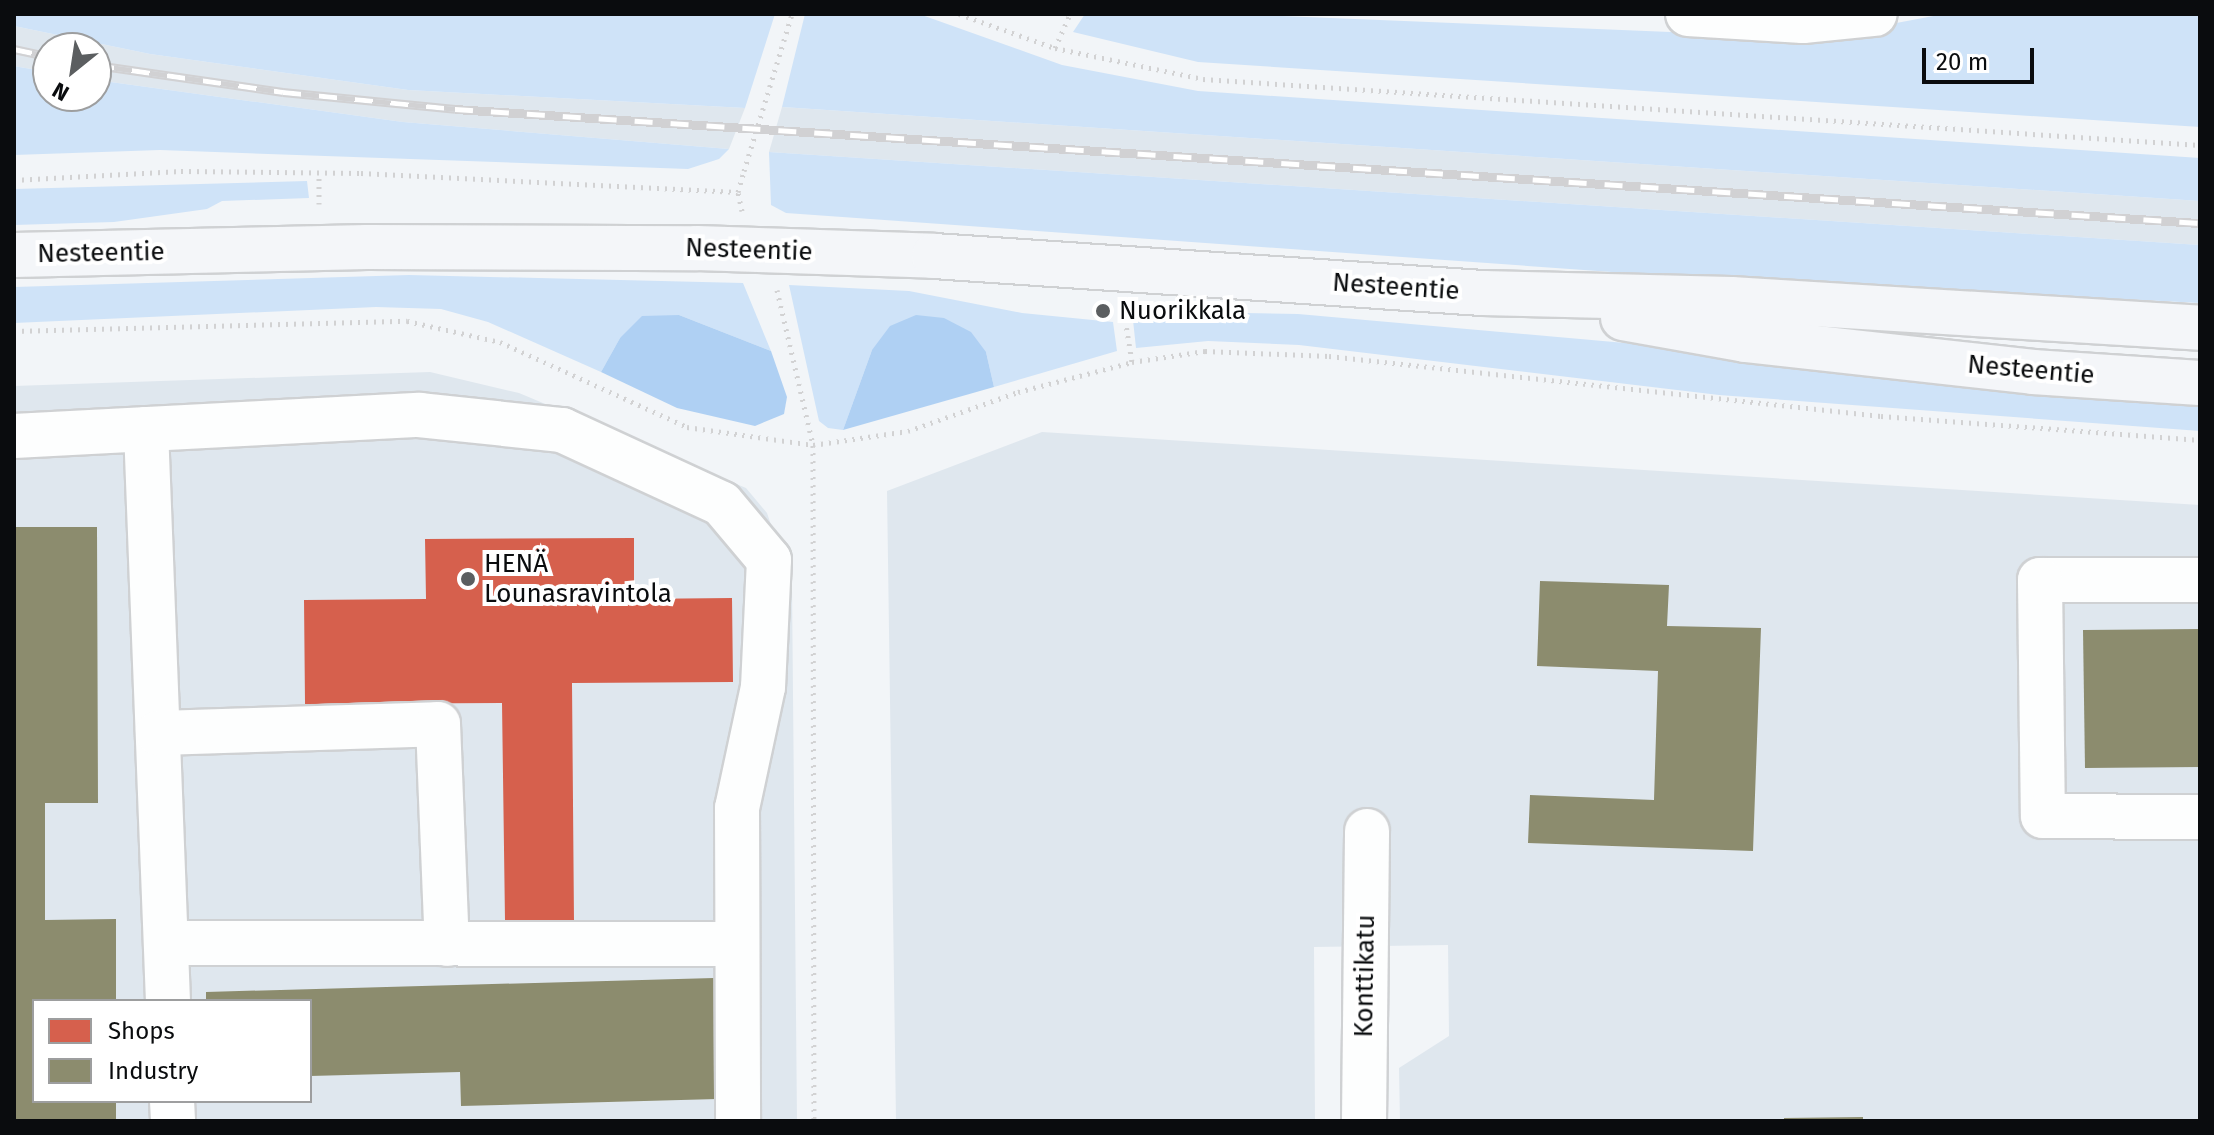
<!DOCTYPE html>
<html>
<head>
<meta charset="utf-8">
<style>
	body { margin:0 }
	#map { position:relative; width:2214px; height:1135px; overflow:hidden; background:#f2f5f8; font-family:"Fira Sans",sans-serif }
	div>[style] { position:absolute }
	.built>* { inset:0; background:#dfe7ee }
	.green>* { inset:0; background:#cfe3f8 }
	.forest>* { inset:0; background:#afd0f3 }
	.shops>* { inset:0; background:#d6604d }
	.industry>* { inset:0; background:#8c8c6e }
	.path>* { height:5px; margin-top:-2.5px; transform-origin:0; background:repeating-linear-gradient(90deg,#d2d2d3 0 2px,transparent 0 8px) }
	.roads { filter:drop-shadow(2px 0 #cfd1d3) drop-shadow(-2px 0 #cfd1d3) drop-shadow(0 2px #cfd1d3) drop-shadow(0 -2px #cfd1d3) }
	.minor>* { height:44px; margin:-22px; padding:0 22px; transform-origin:22px; border-radius:22px; background:#fdfefe }
	.major>* { height:44px; margin:-22px; padding:0 22px; transform-origin:22px; border-radius:22px; background:#f4f6f9 }
	.rail>* { height:9px; margin-top:-4.5px; transform-origin:0; background:repeating-linear-gradient(90deg,#fff 0 18px,#d1d1d3 0 36px); box-sizing:border-box; border-block:2px solid #d1d1d3 }
	.dots>* { width:22px; height:22px; translate:-50% -50%; box-sizing:border-box; border:4px solid #fff; border-radius:50% }
	span { translate:-50% -50%; white-space:nowrap; text-align:center; line-height:1.15; -webkit-text-stroke:8px #fff; paint-order:stroke }
	.street-label { font-size:26px; color:#0a0c0e }
	.poi-label { font-size:26px; color:#0a0c0e }
	.left { translate:0 -50%; text-align:left }
	.frame { position:absolute; inset:0; border:16px solid #0a0c0e; pointer-events:none }
	.legend { position:absolute; left:32px; top:999px; width:280px; height:104px; box-sizing:border-box; background:#fff; border:2px solid #9d9e9f; margin:0; padding:10px 14px; list-style:none; font-size:24px; color:#0a0c0e }
	.legend li { display:flex; align-items:center; gap:16px; height:40px }
	.legend b { width:40px; border:2px solid #9d9e9f }
	.north { position:absolute; left:32px; top:32px; width:80px; height:80px; box-sizing:border-box; background:#fff; border:2px solid #9d9e9f; border-radius:50%; rotate:210deg; font-size:22px; font-weight:700; line-height:32px; text-align:center; color:#0a0c0e }
	.north::after { content:''; display:block; margin:auto; width:28px; height:36px; background:#5b5e60; clip-path:polygon(50% 0,100% 100%,50% 72%,0 100%) }
	.scale { position:absolute; left:1922px; top:48px; width:112px; height:36px; box-sizing:border-box; border:4px solid #0a0c0e; border-top:0; padding-left:10px; font-size:24px; line-height:28px; white-space:nowrap; color:#0a0c0e; -webkit-text-stroke:6px #fff; paint-order:stroke }
</style>
</head>
<body>
<div id="map">
	<div class="built">
		<div style="clip-path:polygon(14px 26px,150px 54px,408px 90px,745px 108px,729px 149px,403px 122px,96px 80px,96px 48px,48px 48px,48px 72px,14px 66px)"></div>
		<div style="clip-path:polygon(782px 107px,2200px 201px,2200px 245px,769px 152px)"></div>
		<div style="clip-path:polygon(evenodd,430px 372px,519px 393px,746px 488px,767px 513px,792px 587px,797px 1121px,14px 1121px,14px 386px,430px 372px,34px 1001px,310px 1001px,310px 1101px,34px 1101px,34px 1001px)"></div>
		<div style="clip-path:polygon(1042px 432px,2200px 505px,2200px 1121px,1400px 1121px,1399px 1068px,1449px 1036px,1448px 945px,1314px 947px,1315px 1121px,896px 1121px,887px 491px)"></div>
	</div>
	<div class="green">
		<div style="clip-path:polygon(14px 14px,775px 14px,745px 108px,408px 90px,150px 54px,14px 26px)"></div>
		<div style="clip-path:polygon(805px 14px,919px 14px,1062px 65px,1198px 91px,2200px 158px,2200px 201px,782px 107px)"></div>
		<div style="clip-path:polygon(1085px 14px,1232px 14px,1817px 38px,1944px 14px,2200px 14px,2200px 127px,1198px 62px,1073px 32px)"></div>
		<div style="clip-path:polygon(14px 66px,48px 72px,48px 96px,96px 96px,96px 80px,403px 122px,729px 149px,719px 159px,688px 169px,160px 150px,14px 155px)"></div>
		<div style="clip-path:polygon(769px 152px,2200px 245px,2200px 303px,1626px 273px,786px 213px,771px 205px)"></div>
		<div style="clip-path:polygon(307px 181px,309px 198px,222px 201px,207px 209px,114px 222px,14px 225px,14px 189px)"></div>
		<div style="clip-path:polygon(409px 275px,743px 283px,771px 351px,679px 315px,620px 338px,601px 372px,488px 322px,441px 309px,376px 307px,14px 323px,14px 287px)"></div>
		<div style="clip-path:polygon(789px 285px,909px 291px,1022px 313px,1113px 322px,1117px 351px,994px 387px,986px 352px,872px 350px,843px 430px,828px 428px,819px 421px)"></div>
		<div style="clip-path:polygon(1132px 311px,1298px 314px,2200px 394px,2200px 431px,1719px 395px,1299px 345px,1208px 341px,1136px 348px)"></div>
	</div>
	<div class="forest">
		<div style="clip-path:polygon(679px 315px,771px 351px,787px 397px,784px 414px,755px 426px,677px 408px,601px 372px,620px 338px,642px 316px)"></div>
		<div style="clip-path:polygon(916px 315px,944px 318px,971px 332px,986px 352px,994px 387px,843px 430px,872px 350px,890px 326px)"></div>
	</div>
	<div class="shops">
		<div style="clip-path:polygon(634px 538px,634px 599px,732px 598px,733px 682px,572px 683px,574px 921px,505px 921px,502px 703px,305px 704px,304px 600px,426px 599px,425px 539px)"></div>
	</div>
	<div class="industry">
		<div style="clip-path:polygon(14px 527px,97px 527px,98px 803px,45px 803px,45px 920px,116px 919px,116px 1001px,34px 1001px,34px 1101px,116px 1101px,116px 1121px,14px 1121px)"></div>
		<div style="clip-path:polygon(1540px 581px,1669px 585px,1667px 626px,1761px 628px,1753px 851px,1528px 843px,1530px 795px,1654px 800px,1658px 671px,1537px 666px)"></div>
		<div style="clip-path:polygon(2200px 629px,2200px 767px,2085px 768px,2083px 630px)"></div>
		<div style="clip-path:polygon(714px 978px,717px 1099px,461px 1106px,460px 1072px,310px 1076px,310px 1001px,206px 1001px,206px 992px)"></div>
		<div style="clip-path:polygon(1863px 1117px,1863px 1121px,1784px 1121px,1784px 1118px)"></div>
	</div>
	<div class="path">
		<div style="left:959px;top:14px;width:102px;rotate:19.5deg"></div>
		<div style="left:1055px;top:48px;width:151px;rotate:11.8deg"></div>
		<div style="left:1203px;top:79px;width:999px;rotate:3.79deg"></div>
		<div style="left:1055px;top:48px;width:37px;rotate:-66deg"></div>
		<div style="left:14px;top:180px;width:167px;rotate:-3.1deg"></div>
		<div style="left:181px;top:171px;width:180px;rotate:0.6deg"></div>
		<div style="left:361px;top:173px;width:377px;rotate:2.9deg"></div>
		<div style="left:319px;top:204px;width:31px;rotate:-90deg"></div>
		<div style="left:742px;top:211px;width:19px;rotate:-102deg"></div>
		<div style="left:738px;top:192px;width:22px;rotate:-74deg"></div>
		<div style="left:744px;top:171px;width:164px;rotate:-73deg"></div>
		<div style="left:777px;top:290px;width:159px;rotate:76.9deg"></div>
		<div style="left:813px;top:445px;width:676px;rotate:89.92deg"></div>
		<div style="left:1124px;top:312px;width:51px;rotate:80.9deg"></div>
		<div style="left:14px;top:331px;width:393px;rotate:-1.5deg"></div>
		<div style="left:407px;top:321px;width:95px;rotate:12.7deg"></div>
		<div style="left:500px;top:342px;width:205px;rotate:24.4deg"></div>
		<div style="left:687px;top:427px;width:127px;rotate:8.1deg"></div>
		<div style="left:813px;top:445px;width:96px;rotate:-8.4deg"></div>
		<div style="left:908px;top:431px;width:117px;rotate:-19.5deg"></div>
		<div style="left:1018px;top:392px;width:118px;rotate:-14.7deg"></div>
		<div style="left:1132px;top:362px;width:74px;rotate:-8.6deg"></div>
		<div style="left:1205px;top:351px;width:124px;rotate:2.3deg"></div>
		<div style="left:1329px;top:356px;width:555px;rotate:6.2deg"></div>
		<div style="left:1881px;top:416px;width:320px;rotate:4.3deg"></div>
	</div>
	<div class="roads">
		<div class="minor">
			<div style="left:1688px;top:14px;width:115px;rotate:3.5deg"></div>
			<div style="left:1803px;top:21px;width:72px;rotate:-5.6deg"></div>
			<div style="left:146px;top:429px;width:572px;rotate:87.8deg"></div>
			<div style="left:14px;top:436px;width:406px;rotate:-3deg"></div>
			<div style="left:419px;top:415px;width:144px;rotate:6deg"></div>
			<div style="left:562px;top:430px;width:176px;rotate:24.8deg"></div>
			<div style="left:722px;top:504px;width:73px;rotate:50deg"></div>
			<div style="left:769px;top:560px;width:127px;rotate:92.7deg"></div>
			<div style="left:763px;top:687px;width:124px;rotate:102.1deg"></div>
			<div style="left:737px;top:808px;width:313px;rotate:89.8deg"></div>
			<div style="left:2200px;top:580px;width:160px;rotate:180deg"></div>
			<div style="left:2040px;top:580px;width:236px;rotate:89.3deg"></div>
			<div style="left:2043px;top:816px;width:157px;rotate:0.4deg"></div>
			<div style="left:158px;top:733px;width:280px;rotate:-1.8deg"></div>
			<div style="left:438px;top:724px;width:220px;rotate:87.7deg"></div>
			<div style="left:166px;top:943px;width:571px;rotate:0.1deg"></div>
			<div style="left:172px;top:1101px;width:20px;rotate:87deg"></div>
			<div style="left:1364px;top:1121px;width:290px;rotate:-89.4deg"></div>
		</div>
		<div class="major">
			<div style="left:14px;top:255px;width:353px;rotate:-1.3deg"></div>
			<div style="left:367px;top:247px;width:330px;rotate:0.2deg"></div>
			<div style="left:697px;top:248px;width:237px;rotate:1.9deg"></div>
			<div style="left:934px;top:256px;width:550px;rotate:3.86deg"></div>
			<div style="left:1483px;top:293px;width:248px;rotate:1.4deg"></div>
			<div style="left:1731px;top:299px;width:470px;rotate:3.5deg"></div>
			<div style="left:1623px;top:318px;width:124px;rotate:10.2deg"></div>
			<div style="left:1745px;top:340px;width:290px;rotate:6.3deg"></div>
			<div style="left:2033px;top:372px;width:167px;rotate:3.8deg"></div>
		</div>
	</div>
	<div class="rail">
		<div style="left:14px;top:49px;width:35px;rotate:12deg"></div>
		<div style="left:96px;top:65px;width:189px;rotate:8.2deg"></div>
		<div style="left:283px;top:92px;width:173px;rotate:5.6deg"></div>
		<div style="left:455px;top:109px;width:1749px;rotate:3.74deg"></div>
	</div>
	<div class="dots">
		<div style="left:1103px;top:311px;background:#5b5e60"></div>
		<div style="left:468px;top:579px;background:#5b5e60"></div>
	</div>
	<div class="street-label">
		<span style="left:749px;top:250px;rotate:2deg">Nesteentie</span>
		<span style="left:101px;top:253px;rotate:-1deg">Nesteentie</span>
		<span style="left:1396px;top:287px;rotate:4deg">Nesteentie</span>
		<span style="left:2031px;top:370px;rotate:5deg">Nesteentie</span>
		<span style="left:1365px;top:976px;rotate:-89deg">Konttikatu</span>
	</div>
	<div class="poi-label">
		<span class="left" style="left:1119px;top:311px">Nuorikkala</span>
		<span class="left" style="left:484px;top:579px">HENÄ<br>Lounasravintola</span>
	</div>
	<div class="frame"></div>
	<ul class="legend">
	<li><b style="height:22px;background:#d6604d"></b>Shops</li>
	<li><b style="height:22px;background:#8c8c6e"></b>Industry</li>
	</ul>
	<div class="north">N</div>
	<div class="scale">20 m</div>
</div>
</body>
</html>
